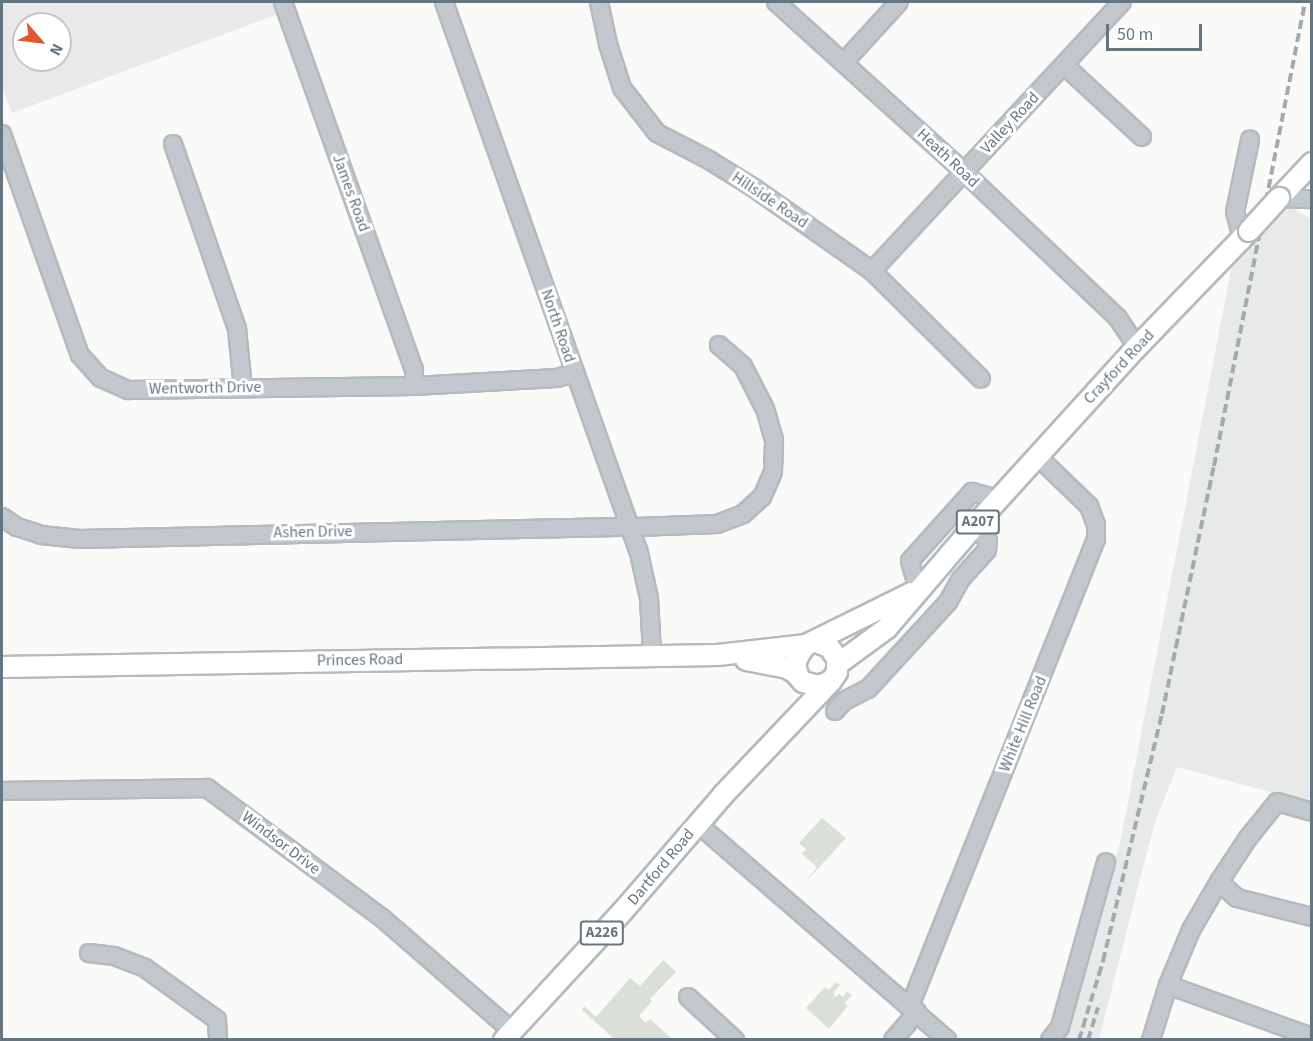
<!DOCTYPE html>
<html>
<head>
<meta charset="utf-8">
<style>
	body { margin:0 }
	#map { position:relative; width:1313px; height:1041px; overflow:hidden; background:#fafaf8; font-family:"Source Sans 3",sans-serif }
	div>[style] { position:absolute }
	.built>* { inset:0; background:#e8e9e9 }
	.green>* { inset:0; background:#dadfd7 }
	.roads { filter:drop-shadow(2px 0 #b5babe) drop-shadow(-2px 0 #b5babe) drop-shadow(0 2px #b5babe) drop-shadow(0 -2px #b5babe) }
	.minor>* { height:16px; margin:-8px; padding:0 8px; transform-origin:8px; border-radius:8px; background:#c3c8cc }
	.major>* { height:20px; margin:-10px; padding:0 10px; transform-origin:10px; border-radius:10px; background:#fff }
	.rail>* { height:4px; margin-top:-2px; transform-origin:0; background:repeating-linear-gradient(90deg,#a2aab0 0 9px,transparent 0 13.5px) }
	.bridges { filter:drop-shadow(2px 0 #b5babe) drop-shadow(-2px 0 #b5babe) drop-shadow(0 2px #b5babe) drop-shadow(0 -2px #b5babe) }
	.major-bridge>* { height:20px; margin:-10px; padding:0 10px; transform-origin:10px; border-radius:10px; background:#fff }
	span { translate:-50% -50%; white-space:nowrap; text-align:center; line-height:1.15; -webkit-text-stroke:6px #fff; paint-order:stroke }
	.shield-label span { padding:2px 4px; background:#fff; border:2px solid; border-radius:4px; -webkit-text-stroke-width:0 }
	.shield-label { font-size:15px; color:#657683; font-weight:700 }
	.street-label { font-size:16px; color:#657683 }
	.frame { position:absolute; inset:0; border:3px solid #657683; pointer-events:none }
	.north { position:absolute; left:12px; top:12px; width:60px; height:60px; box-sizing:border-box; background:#fff; border:2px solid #c1c8cd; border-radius:50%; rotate:118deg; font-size:16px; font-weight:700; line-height:24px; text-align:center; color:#657683 }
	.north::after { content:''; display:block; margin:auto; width:21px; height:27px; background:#e4572e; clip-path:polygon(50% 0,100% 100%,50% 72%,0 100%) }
	.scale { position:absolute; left:1106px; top:24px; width:96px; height:27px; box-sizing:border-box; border:3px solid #657683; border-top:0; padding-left:8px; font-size:18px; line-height:21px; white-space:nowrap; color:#657683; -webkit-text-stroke:4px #fff; paint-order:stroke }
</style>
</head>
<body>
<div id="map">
	<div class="built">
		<div style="clip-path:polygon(evenodd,2px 2px,277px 2px,281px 13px,12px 113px,2px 87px,2px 2px,24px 24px,60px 24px,60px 60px,24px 60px,24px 24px)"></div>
		<div style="clip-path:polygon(1290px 207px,1312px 219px,1311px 803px,1177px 767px,1154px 825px,1099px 1039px,1061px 1040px,1120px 843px,1233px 260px)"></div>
	</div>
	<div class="green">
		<div style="clip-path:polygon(822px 818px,846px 838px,804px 884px,817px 867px,802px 854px,806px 849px,799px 843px)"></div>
		<div style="clip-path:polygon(663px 960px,676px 972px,650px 999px,652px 1001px,639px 1016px,646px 1023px,650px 1019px,671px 1038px,669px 1039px,614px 1039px,582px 1010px,584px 1006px,596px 1017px,630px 978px,640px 986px)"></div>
		<div style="clip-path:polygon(836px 982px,840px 985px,833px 993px,836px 997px,839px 994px,843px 997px,847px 991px,852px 995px,844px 1003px,848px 1006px,829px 1029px,806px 1008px,825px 987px,829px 990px)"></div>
	</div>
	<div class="roads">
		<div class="minor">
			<div style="left:283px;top:2px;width:391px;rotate:70.4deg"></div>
			<div style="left:414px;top:370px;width:16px;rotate:90deg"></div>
			<div style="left:444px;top:2px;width:584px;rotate:70.51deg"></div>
			<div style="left:639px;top:553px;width:46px;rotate:77.5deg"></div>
			<div style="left:649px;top:598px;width:56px;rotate:86.9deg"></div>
			<div style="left:599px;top:2px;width:43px;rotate:77.9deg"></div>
			<div style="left:608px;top:44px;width:46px;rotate:72.3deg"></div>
			<div style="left:622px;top:88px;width:57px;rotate:52.1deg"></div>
			<div style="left:657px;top:133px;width:59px;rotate:27.4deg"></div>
			<div style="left:709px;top:160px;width:53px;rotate:31.9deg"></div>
			<div style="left:754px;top:188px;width:144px;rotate:35.1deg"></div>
			<div style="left:872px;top:271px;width:153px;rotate:44.7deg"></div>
			<div style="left:776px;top:2px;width:253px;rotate:42.1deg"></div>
			<div style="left:964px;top:172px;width:211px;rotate:43.5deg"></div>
			<div style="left:1117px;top:317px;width:36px;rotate:56deg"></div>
			<div style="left:844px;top:62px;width:81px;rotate:-47.5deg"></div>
			<div style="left:1064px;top:65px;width:106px;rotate:42.7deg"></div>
			<div style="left:2px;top:134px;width:234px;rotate:70.6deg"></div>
			<div style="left:80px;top:355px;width:31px;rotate:48deg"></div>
			<div style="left:101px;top:378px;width:30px;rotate:24deg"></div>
			<div style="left:128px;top:390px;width:286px;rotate:-0.8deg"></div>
			<div style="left:414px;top:386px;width:143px;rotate:-3.2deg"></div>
			<div style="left:557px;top:378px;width:19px;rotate:-16deg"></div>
			<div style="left:173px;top:144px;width:196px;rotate:70.9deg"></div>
			<div style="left:237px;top:329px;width:59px;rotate:84.2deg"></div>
			<div style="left:1279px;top:198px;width:33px;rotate:2deg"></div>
			<div style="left:1242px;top:238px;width:27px;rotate:-105deg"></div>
			<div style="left:1235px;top:212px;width:74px;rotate:-78.2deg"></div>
			<div style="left:872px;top:271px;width:367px;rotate:-47.1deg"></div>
			<div style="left:2px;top:517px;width:18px;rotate:34deg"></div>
			<div style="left:17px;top:527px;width:25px;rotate:18deg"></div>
			<div style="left:41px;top:535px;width:39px;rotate:6deg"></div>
			<div style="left:80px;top:539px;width:538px;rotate:-1.28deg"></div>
			<div style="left:618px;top:527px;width:11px;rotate:-22deg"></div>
			<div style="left:630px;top:530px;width:8px;rotate:-23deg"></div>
			<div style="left:637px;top:527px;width:80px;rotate:-2.1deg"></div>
			<div style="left:717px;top:524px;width:28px;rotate:-21deg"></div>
			<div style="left:743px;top:514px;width:25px;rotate:-42deg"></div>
			<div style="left:762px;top:497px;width:27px;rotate:-66deg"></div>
			<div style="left:773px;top:472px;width:32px;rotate:-88deg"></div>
			<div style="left:774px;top:440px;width:32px;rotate:-106deg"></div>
			<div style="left:765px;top:409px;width:48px;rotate:-117.1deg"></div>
			<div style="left:743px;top:366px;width:32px;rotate:-139deg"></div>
			<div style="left:918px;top:589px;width:29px;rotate:-106deg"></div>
			<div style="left:910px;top:561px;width:93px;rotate:-48.1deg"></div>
			<div style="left:972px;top:492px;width:28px;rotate:15deg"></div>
			<div style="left:835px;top:711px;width:13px;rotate:-48deg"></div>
			<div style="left:844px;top:701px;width:27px;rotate:-27deg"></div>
			<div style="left:868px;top:689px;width:118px;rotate:-47.4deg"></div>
			<div style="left:948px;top:602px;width:25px;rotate:-61deg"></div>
			<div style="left:960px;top:580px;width:40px;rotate:-48deg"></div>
			<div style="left:987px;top:550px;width:9px;rotate:-84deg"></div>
			<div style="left:988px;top:541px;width:21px;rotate:-129deg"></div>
			<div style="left:2px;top:791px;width:205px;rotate:-0.8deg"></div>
			<div style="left:207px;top:788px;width:217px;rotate:36.6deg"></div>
			<div style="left:381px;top:917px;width:174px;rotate:41deg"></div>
			<div style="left:698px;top:824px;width:330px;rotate:40.9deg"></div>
			<div style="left:1219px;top:882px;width:24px;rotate:42deg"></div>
			<div style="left:1237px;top:898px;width:77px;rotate:14.2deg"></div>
			<div style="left:89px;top:953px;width:25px;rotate:7deg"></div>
			<div style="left:114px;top:956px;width:33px;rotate:21deg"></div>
			<div style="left:145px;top:968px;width:89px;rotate:35.8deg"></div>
			<div style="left:217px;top:1020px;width:20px;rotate:87deg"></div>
			<div style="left:1168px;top:985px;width:153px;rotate:19.9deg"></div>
			<div style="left:688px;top:997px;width:64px;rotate:42.5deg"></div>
			<div style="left:910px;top:1006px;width:503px;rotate:-68.28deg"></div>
			<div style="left:1096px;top:539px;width:14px;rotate:-90deg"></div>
			<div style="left:1096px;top:525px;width:20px;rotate:-110deg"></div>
			<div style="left:1089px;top:506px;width:71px;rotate:-136.1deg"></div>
			<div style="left:893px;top:1040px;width:37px;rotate:-49deg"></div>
			<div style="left:1050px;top:1040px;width:16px;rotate:-52deg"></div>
			<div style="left:1060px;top:1027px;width:171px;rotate:-74.4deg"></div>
			<div style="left:1151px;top:1040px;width:58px;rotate:-72.8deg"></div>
			<div style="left:1168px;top:985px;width:60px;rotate:-67.3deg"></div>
			<div style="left:1191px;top:930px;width:56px;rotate:-59.7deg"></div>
			<div style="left:1219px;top:882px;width:53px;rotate:-56.6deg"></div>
			<div style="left:1248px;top:838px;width:46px;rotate:-51.1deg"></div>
			<div style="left:1277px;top:802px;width:36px;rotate:16deg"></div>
		</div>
		<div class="major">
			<div style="left:1279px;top:198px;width:48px;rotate:-46.7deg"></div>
			<div style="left:746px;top:660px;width:42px;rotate:11deg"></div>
			<div style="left:787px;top:668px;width:12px;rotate:31deg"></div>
			<div style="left:838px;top:664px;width:61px;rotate:-36.3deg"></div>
			<div style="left:887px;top:628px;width:135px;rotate:-49.5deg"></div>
			<div style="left:975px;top:525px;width:241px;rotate:-47.7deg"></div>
			<div style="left:1137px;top:347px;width:161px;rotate:-46deg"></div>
			<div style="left:2px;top:667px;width:716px;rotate:-0.96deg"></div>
			<div style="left:718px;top:655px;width:89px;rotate:-6.5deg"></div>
			<div style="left:831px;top:681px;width:13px;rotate:157deg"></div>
			<div style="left:819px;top:686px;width:16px;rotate:-166deg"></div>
			<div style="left:803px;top:682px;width:8px;rotate:-130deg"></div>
			<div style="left:798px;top:676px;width:13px;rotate:-103deg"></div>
			<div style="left:795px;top:663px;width:13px;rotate:-63deg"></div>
			<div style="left:801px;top:651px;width:8px;rotate:-50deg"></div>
			<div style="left:806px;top:645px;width:117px;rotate:-26.3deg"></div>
			<div style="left:504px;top:1040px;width:176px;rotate:-47.3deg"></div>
			<div style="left:623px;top:911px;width:153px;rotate:-49.2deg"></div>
			<div style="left:723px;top:795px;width:157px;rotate:-46.5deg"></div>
			<div style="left:831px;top:681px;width:11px;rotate:-56deg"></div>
			<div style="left:837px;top:672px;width:14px;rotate:-90deg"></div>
			<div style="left:837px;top:658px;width:14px;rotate:-126deg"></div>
			<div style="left:829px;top:647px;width:14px;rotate:-159deg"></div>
		</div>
	</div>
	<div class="rail">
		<div style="left:1079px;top:1040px;width:83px;rotate:-73.1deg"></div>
		<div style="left:1103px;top:961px;width:254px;rotate:-76.6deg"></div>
		<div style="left:1162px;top:714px;width:253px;rotate:-78.2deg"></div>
		<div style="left:1214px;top:466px;width:473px;rotate:-78.9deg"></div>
		<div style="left:1088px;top:1040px;width:34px;rotate:-73deg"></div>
	</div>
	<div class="bridges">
		<div class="major-bridge">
			<div style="left:1249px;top:231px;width:45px;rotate:-47.7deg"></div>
		</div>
	</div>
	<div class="shield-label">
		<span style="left:978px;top:522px">A207</span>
		<span style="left:602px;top:933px">A226</span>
	</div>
	<div class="street-label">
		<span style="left:1010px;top:123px;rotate:-47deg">Valley Road</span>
		<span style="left:948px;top:158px;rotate:43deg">Heath Road</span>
		<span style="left:351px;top:193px;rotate:70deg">James Road</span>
		<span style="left:770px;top:200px;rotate:34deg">Hillside Road</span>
		<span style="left:558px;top:326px;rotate:71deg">North Road</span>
		<span style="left:1119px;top:367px;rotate:-47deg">Crayford Road</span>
		<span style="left:205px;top:388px;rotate:-1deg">Wentworth Drive</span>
		<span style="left:313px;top:532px;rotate:-1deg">Ashen Drive</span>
		<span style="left:360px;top:660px;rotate:-1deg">Princes Road</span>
		<span style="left:1023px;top:724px;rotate:-68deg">White Hill Road</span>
		<span style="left:281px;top:843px;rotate:37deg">Windsor Drive</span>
		<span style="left:661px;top:867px;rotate:-50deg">Dartford Road</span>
	</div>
	<div class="frame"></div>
	<div class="north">N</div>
	<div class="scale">50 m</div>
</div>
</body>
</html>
